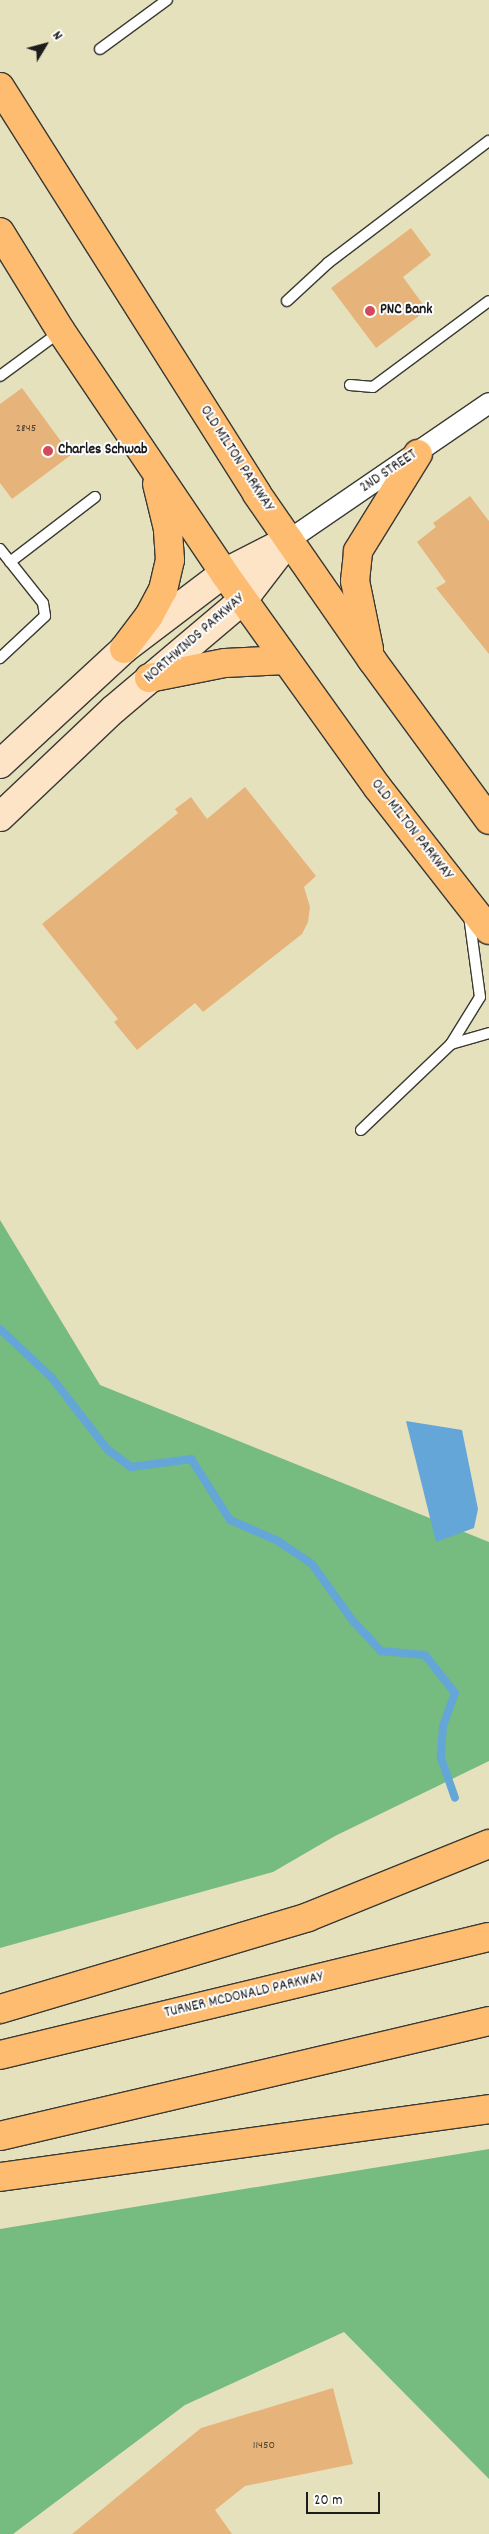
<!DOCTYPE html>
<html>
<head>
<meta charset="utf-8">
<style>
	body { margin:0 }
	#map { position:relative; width:489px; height:2534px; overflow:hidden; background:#e6e1bd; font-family:Dekko,sans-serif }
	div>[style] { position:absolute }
	.forest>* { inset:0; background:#76bb7f }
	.water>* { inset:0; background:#64a6d8 }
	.stream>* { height:8px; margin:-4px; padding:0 4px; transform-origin:4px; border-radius:4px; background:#64a6d8 }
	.building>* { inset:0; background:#e6b47a }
	.roads { filter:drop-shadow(1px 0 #3a3a34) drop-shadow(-1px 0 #3a3a34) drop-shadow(0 1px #3a3a34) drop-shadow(0 -1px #3a3a34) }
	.lane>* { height:10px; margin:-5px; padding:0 5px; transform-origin:5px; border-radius:5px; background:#fff }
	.street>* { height:20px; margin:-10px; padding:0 10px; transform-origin:10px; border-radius:10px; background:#fff }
	.secondary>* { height:28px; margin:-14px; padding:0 14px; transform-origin:14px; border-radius:14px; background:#fee4c6 }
	.highway>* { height:28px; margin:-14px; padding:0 14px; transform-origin:14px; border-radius:14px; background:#fdbc70 }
	.dots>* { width:14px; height:14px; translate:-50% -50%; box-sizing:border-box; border:2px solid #fff; border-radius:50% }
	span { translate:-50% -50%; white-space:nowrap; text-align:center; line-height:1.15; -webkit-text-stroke:4px #fff; paint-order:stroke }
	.number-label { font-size:12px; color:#4e4234 }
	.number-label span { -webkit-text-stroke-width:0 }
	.poi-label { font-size:15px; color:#1c1c1c; font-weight:700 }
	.left { translate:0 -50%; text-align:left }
	.street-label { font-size:15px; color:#1c1c1c }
	.north { position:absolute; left:20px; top:20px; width:50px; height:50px; -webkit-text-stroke:4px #fff; paint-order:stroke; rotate:53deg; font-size:14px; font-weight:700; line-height:20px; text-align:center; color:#1c1c1c }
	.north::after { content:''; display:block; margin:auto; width:18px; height:22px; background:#1c1c1c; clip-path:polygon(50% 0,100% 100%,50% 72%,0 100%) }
	.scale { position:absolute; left:306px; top:2492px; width:74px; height:22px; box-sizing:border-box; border:2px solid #1c1c1c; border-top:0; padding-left:6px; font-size:15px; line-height:18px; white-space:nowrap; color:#1c1c1c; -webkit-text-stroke:4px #fff; paint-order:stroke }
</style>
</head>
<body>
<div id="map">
	<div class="forest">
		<div style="clip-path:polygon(0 1220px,100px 1385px,489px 1542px,489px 1761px,335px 1836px,273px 1872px,0 1948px)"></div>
		<div style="clip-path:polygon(489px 2149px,489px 2479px,344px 2332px,185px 2405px,13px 2534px,0 2534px,0 2229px)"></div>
	</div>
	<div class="water">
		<div style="clip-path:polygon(406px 1421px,462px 1430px,478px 1509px,474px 1528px,436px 1542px)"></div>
	</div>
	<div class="stream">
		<div style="left:0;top:1329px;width:71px;rotate:43.3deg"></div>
		<div style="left:52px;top:1378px;width:90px;rotate:52.2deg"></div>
		<div style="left:107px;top:1449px;width:30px;rotate:37deg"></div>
		<div style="left:131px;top:1467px;width:61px;rotate:-7.6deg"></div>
		<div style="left:191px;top:1459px;width:72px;rotate:57.4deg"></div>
		<div style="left:230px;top:1520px;width:52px;rotate:23.6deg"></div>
		<div style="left:278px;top:1541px;width:41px;rotate:34.1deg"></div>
		<div style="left:312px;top:1564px;width:70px;rotate:54.3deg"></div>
		<div style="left:353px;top:1621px;width:41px;rotate:47deg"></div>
		<div style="left:381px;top:1651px;width:44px;rotate:5.2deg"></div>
		<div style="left:425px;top:1655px;width:48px;rotate:51.7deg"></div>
		<div style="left:455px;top:1693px;width:35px;rotate:110deg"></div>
		<div style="left:443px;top:1726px;width:32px;rotate:94deg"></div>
		<div style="left:441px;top:1758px;width:42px;rotate:70.7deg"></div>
	</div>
	<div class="building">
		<div style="clip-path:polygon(411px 228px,431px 255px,403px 277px,427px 310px,376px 348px,331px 288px)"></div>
		<div style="clip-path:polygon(22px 388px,71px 455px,12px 499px,0 483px,0 404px)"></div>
		<div style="clip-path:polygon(470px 496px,489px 521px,489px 654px,436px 588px,446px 582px,417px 542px,436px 527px,433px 523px)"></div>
		<div style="clip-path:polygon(245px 787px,316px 876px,304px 887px,310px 907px,308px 922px,302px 934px,203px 1012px,195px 1003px,137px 1050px,114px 1022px,118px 1019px,42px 924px,178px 813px,175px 809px,191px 797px,207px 819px)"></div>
		<div style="clip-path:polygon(333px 2388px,353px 2464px,245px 2486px,215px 2510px,232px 2534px,72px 2534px,201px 2428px)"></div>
	</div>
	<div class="roads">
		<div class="lane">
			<div style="left:100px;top:49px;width:83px;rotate:-36.2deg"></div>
			<div style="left:287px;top:301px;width:56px;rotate:-42.8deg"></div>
			<div style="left:328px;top:263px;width:202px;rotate:-37.2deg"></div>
			<div style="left:0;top:376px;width:76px;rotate:-36.4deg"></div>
			<div style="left:350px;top:385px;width:23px;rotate:5deg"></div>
			<div style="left:373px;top:387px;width:144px;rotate:-36.6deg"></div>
			<div style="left:0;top:549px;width:69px;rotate:51.5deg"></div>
			<div style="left:43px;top:603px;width:13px;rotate:81deg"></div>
			<div style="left:45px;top:616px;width:62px;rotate:137deg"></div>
			<div style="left:10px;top:562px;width:107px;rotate:-37.4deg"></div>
			<div style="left:451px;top:1044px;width:40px;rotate:-16deg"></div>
			<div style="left:361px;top:1130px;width:124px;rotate:-43.7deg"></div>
			<div style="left:451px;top:1044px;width:55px;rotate:-58.3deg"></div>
			<div style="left:480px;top:997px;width:82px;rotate:-97.7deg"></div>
		</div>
		<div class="street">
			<div style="left:289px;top:540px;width:242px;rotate:-34.4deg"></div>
		</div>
		<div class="secondary">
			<div style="left:0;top:764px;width:169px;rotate:-42.8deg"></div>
			<div style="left:124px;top:649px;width:126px;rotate:-37.2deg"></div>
			<div style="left:224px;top:573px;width:66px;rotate:-27deg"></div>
			<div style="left:0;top:817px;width:157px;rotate:-43.5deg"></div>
			<div style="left:114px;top:709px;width:169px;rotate:-40.2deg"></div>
			<div style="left:243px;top:600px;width:76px;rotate:-52.5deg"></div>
		</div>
		<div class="highway">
			<div style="left:0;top:87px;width:481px;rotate:57.7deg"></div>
			<div style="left:257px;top:494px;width:202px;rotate:55.3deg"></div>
			<div style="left:372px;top:660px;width:198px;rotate:53.8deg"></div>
			<div style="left:0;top:232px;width:116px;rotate:58.4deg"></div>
			<div style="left:61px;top:331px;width:292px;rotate:56deg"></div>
			<div style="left:224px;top:573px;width:264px;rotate:54.4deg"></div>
			<div style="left:378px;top:788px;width:180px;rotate:52deg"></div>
			<div style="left:124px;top:649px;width:41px;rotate:-52.9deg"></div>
			<div style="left:149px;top:616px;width:30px;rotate:-62deg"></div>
			<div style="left:163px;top:590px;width:31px;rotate:-77deg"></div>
			<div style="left:170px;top:560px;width:31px;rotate:-94deg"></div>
			<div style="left:168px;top:529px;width:46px;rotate:-103.7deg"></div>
			<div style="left:369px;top:649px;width:69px;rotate:-101.6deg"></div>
			<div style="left:355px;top:581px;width:30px;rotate:-84deg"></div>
			<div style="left:358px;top:551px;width:114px;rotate:-58.3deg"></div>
			<div style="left:149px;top:678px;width:77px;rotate:-11.2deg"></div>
			<div style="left:225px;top:663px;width:61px;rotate:-2.8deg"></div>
			<div style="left:0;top:2009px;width:321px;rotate:-16.6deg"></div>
			<div style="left:308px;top:1917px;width:195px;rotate:-22deg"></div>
			<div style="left:0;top:2055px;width:503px;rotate:-13.57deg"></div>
			<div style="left:0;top:2136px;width:502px;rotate:-13.23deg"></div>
			<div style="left:0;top:2177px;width:494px;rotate:-7.9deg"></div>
		</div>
	</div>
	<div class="dots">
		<div style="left:370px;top:311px;background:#d1495b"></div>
		<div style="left:48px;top:451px;background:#d1495b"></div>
	</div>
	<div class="number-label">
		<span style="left:26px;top:429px">2845</span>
		<span style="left:264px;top:2446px">11450</span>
	</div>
	<div class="poi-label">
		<span class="left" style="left:380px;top:311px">PNC Bank</span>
		<span class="left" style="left:58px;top:451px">Charles Schwab</span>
	</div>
	<div class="street-label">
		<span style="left:236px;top:459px;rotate:57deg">OLD MILTON PARKWAY</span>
		<span style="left:389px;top:472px;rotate:-34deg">2ND STREET</span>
		<span style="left:195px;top:639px;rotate:-41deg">NORTHWINDS PARKWAY</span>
		<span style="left:411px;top:830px;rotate:52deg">OLD MILTON PARKWAY</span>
		<span style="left:244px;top:1996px;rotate:-13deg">TURNER MCDONALD PARKWAY</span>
	</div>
	<div class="north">N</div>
	<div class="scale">20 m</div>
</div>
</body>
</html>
